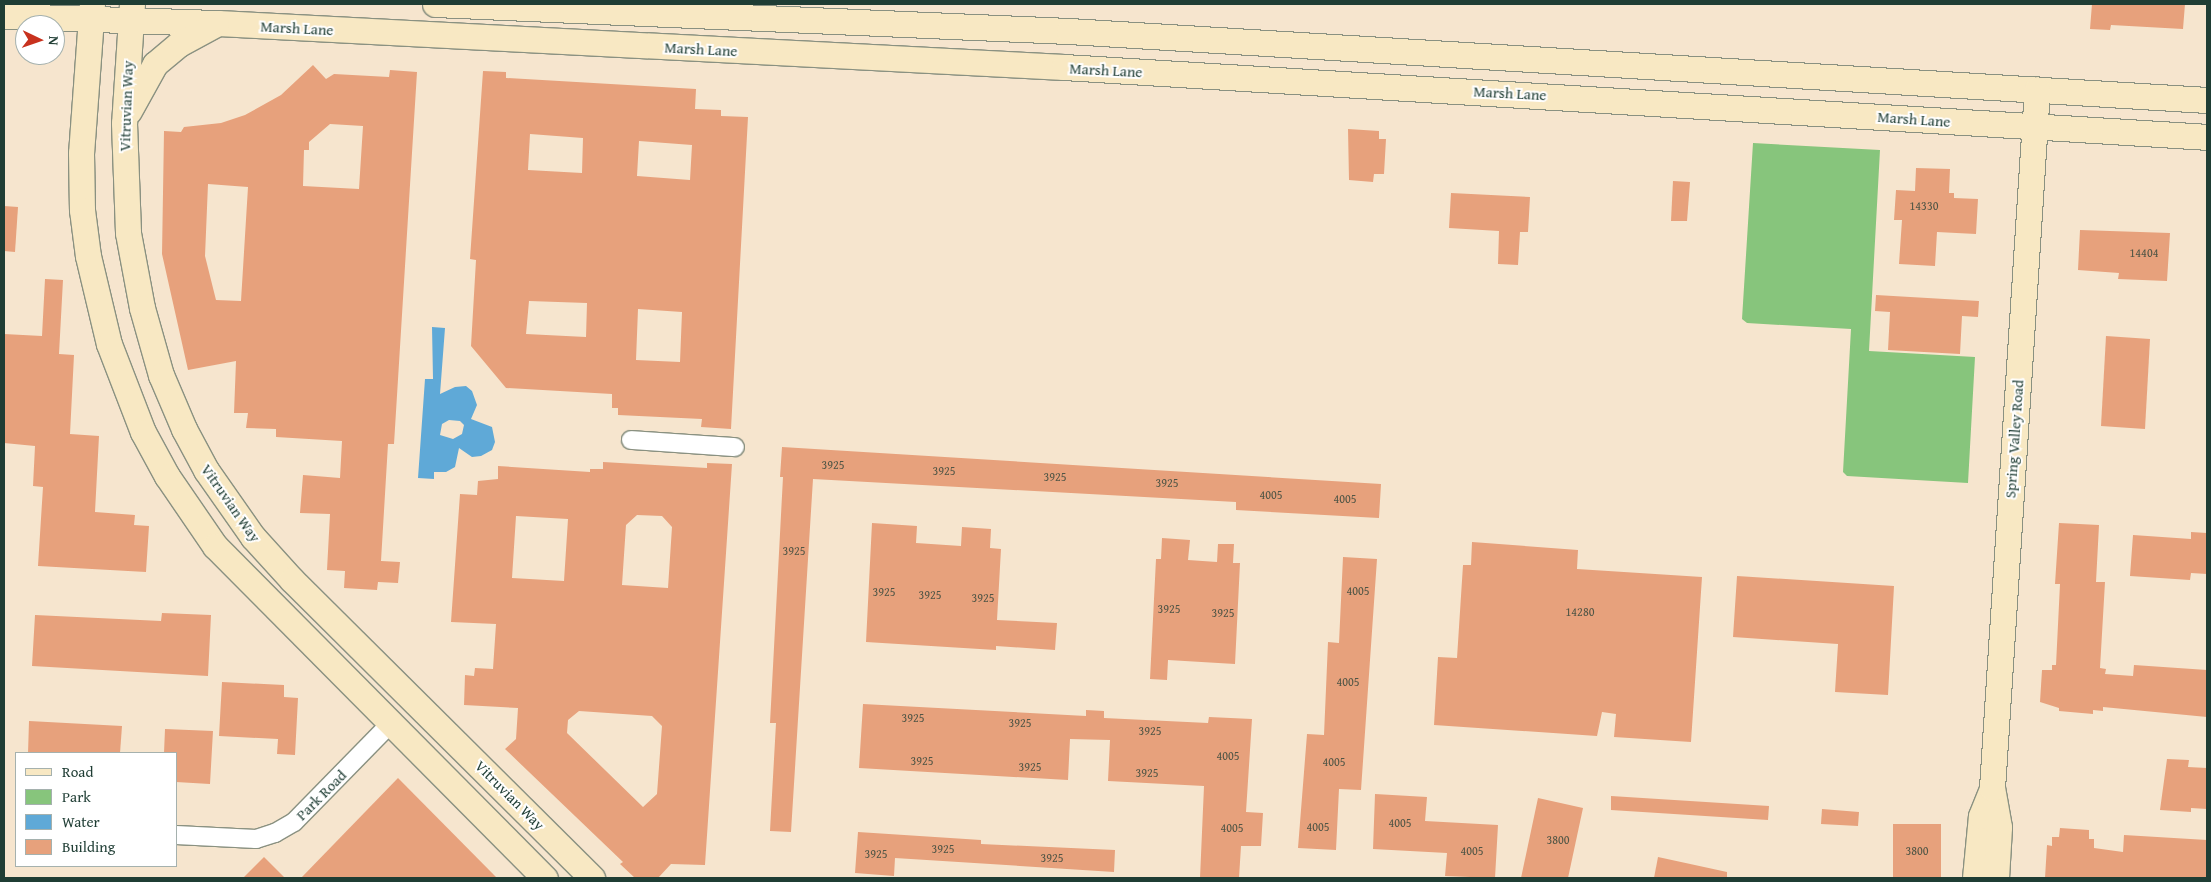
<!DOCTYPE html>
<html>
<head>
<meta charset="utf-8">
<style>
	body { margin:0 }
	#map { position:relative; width:2211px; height:882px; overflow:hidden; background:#f6e5ce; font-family:"Gentium Book Plus",serif }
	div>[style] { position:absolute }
	.green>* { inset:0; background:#87c57c }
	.water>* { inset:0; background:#5fa9d7 }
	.building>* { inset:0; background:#e7a17c }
	.roads { filter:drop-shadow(1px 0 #8a9181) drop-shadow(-1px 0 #8a9181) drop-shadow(0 1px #8a9181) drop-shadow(0 -1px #8a9181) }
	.street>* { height:18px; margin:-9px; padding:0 9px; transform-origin:9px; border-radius:9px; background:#fff }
	.secondary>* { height:25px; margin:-12.5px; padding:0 12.5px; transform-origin:12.5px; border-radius:12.5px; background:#f8e8c3 }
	span { translate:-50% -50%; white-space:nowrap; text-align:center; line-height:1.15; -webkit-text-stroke:4px #fff; paint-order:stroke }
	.number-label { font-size:12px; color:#515646 }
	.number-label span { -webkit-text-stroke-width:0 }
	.street-label { font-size:15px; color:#1f3d34 }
	.frame { position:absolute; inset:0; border:5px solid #1f3d34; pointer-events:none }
	.legend { position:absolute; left:15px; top:752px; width:162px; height:115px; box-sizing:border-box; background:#fff; border:1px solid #a5b1ae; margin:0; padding:6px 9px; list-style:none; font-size:15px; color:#1f3d34 }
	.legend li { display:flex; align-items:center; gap:10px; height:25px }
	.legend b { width:25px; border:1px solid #a5b1ae }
	.north { position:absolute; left:15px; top:15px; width:50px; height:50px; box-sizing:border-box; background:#fff; border:1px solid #a5b1ae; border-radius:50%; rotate:93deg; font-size:14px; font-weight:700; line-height:20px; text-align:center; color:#1f3d34 }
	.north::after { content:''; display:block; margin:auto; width:18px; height:22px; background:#c8321e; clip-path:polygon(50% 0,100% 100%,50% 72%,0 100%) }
</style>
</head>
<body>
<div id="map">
	<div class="green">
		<div style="clip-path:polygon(1753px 143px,1880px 150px,1869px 351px,1975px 357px,1968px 483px,1847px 476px,1843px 472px,1851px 329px,1747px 323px,1742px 319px)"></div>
	</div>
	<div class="water">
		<div style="clip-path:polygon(evenodd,432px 327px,445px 328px,440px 394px,455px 387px,466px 386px,472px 391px,477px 405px,471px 419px,492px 427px,495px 442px,492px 450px,481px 456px,472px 457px,459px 448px,455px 467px,446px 472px,434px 472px,434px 479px,418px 478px,425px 379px,433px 379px,432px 327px,449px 420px,460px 421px,464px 425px,462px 434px,453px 439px,440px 435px,442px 424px,449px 420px)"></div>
	</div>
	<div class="building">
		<div style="clip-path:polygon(2092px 4px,2185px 4px,2183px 29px,2111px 25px,2110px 30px,2090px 29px)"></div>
		<div style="clip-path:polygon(evenodd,313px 65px,326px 79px,334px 74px,389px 77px,390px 70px,417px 72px,394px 444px,388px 444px,381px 561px,400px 562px,398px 583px,378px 582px,377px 590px,344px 588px,345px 571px,327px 570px,330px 514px,300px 513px,303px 475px,340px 478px,342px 441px,276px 437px,276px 429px,246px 428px,248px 413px,234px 413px,236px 361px,188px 370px,162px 254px,164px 131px,181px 132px,184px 127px,221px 123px,245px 115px,281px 95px,313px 65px,330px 124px,363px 126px,359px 189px,303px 186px,304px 150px,309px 150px,309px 142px,330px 124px,313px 65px,208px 184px,248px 187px,241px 301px,216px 300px,205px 256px,208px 184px)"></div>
		<div style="clip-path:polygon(evenodd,483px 71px,506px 72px,506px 78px,696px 89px,695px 109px,721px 110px,721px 116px,748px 117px,731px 429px,701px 427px,702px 419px,618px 415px,618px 408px,612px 408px,612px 394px,506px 388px,471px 346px,476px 260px,470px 259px,483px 71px,530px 134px,583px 138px,582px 173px,528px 170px,530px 134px,483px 71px,639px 141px,692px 145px,690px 180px,637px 176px,639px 141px,483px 71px,529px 301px,587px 303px,586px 337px,526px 334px,529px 301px,483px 71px,638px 309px,682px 312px,680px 362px,636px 360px,638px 309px)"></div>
		<div style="clip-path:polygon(1348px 129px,1379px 131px,1379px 139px,1386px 139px,1384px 174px,1374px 174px,1373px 182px,1349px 180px)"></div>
		<div style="clip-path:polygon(1916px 168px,1950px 169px,1949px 193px,1954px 193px,1954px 198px,1978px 199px,1976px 234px,1937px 232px,1935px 266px,1899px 264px,1902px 220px,1894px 220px,1896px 190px,1915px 191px)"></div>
		<div style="clip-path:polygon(1673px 181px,1690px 182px,1687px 221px,1671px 221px)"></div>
		<div style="clip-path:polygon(1451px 193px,1530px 197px,1528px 232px,1520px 232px,1518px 265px,1498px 264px,1499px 231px,1449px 228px)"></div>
		<div style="clip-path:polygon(4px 206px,18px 207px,15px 252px,4px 251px)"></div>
		<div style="clip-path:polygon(2080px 230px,2170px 233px,2167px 281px,2118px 279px,2119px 273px,2078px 270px)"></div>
		<div style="clip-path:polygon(45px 279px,63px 280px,59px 354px,74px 355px,70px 434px,99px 436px,95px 512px,135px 515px,134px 525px,149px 526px,146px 572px,38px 566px,43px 487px,33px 486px,35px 446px,4px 443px,4px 334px,42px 336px)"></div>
		<div style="clip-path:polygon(1876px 295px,1979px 301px,1978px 317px,1962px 316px,1960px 354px,1888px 350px,1890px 312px,1875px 311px)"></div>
		<div style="clip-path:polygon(2106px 336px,2150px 339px,2145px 429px,2101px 426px)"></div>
		<div style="clip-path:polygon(782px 447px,1381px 484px,1379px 518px,1236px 510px,1236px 502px,813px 479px,791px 832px,770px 831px,776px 723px,770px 723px,783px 477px,780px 477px)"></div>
		<div style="clip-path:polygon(evenodd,603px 462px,707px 468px,707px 463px,732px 464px,705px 865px,671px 864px,658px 878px,635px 878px,620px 864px,623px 862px,505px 749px,516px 739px,518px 708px,464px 705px,465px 675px,474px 676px,475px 668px,493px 669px,496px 624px,451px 622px,460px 494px,477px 495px,478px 481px,498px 479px,498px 466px,590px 472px,590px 469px,603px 469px,603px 462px,637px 515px,662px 516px,672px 527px,668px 588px,622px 585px,626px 525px,637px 515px,603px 462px,516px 516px,568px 519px,564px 581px,512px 578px,516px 516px,603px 462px,579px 711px,652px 716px,662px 726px,657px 794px,643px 807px,567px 733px,568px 720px,579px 711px)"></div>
		<div style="clip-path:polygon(872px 523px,917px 526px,916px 543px,961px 546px,962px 527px,991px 529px,990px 548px,1001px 549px,997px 620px,1057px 623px,1055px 650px,996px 646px,996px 650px,866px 642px)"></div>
		<div style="clip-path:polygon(2059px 523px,2099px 525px,2096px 582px,2105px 582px,2100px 668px,2106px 669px,2105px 674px,2133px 676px,2134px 665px,2207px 670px,2207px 717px,2103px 707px,2103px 711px,2093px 710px,2093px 714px,2059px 711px,2059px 708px,2040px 702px,2042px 670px,2052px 670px,2052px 665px,2056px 665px,2060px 584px,2055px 584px)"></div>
		<div style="clip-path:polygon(2191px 532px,2207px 533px,2207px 574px,2191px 573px,2190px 580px,2130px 576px,2133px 535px,2191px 539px)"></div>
		<div style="clip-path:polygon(1162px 538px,1190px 540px,1188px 560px,1217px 562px,1218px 544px,1234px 544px,1233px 563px,1240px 563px,1235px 664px,1168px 660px,1167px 680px,1150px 679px,1156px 559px,1161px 559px)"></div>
		<div style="clip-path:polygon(1472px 542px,1578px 550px,1577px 569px,1702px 577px,1691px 742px,1614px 737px,1616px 714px,1602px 712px,1597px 736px,1434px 725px,1438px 657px,1457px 658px,1463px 565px,1471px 565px)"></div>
		<div style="clip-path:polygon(1343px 557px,1377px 559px,1361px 790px,1339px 789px,1336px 850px,1298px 848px,1307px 734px,1324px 735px,1328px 642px,1339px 643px)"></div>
		<div style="clip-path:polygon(1737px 576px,1894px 586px,1888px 695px,1835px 692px,1838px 644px,1733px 637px)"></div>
		<div style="clip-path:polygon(162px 613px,211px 615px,208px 676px,32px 666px,35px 615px,161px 621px)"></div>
		<div style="clip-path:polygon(222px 682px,284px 685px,284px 697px,298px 698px,295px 755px,277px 754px,278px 739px,219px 736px)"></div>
		<div style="clip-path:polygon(863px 704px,1086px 716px,1086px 710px,1104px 711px,1104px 718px,1208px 723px,1209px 717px,1252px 719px,1246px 812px,1263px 813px,1261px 846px,1241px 846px,1239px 878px,1200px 878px,1204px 786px,1108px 781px,1110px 740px,1070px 739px,1068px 780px,859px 768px)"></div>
		<div style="clip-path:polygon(29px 721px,122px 726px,120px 753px,28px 753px)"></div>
		<div style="clip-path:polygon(165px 729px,213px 731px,210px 784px,176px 782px,176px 753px,164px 753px)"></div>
		<div style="clip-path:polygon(2167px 759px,2189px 760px,2188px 767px,2207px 768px,2207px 809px,2191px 808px,2191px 812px,2160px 810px)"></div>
		<div style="clip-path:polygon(398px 778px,497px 878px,301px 878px)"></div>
		<div style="clip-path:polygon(1375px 794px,1427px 797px,1425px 821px,1498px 825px,1495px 878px,1445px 876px,1447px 853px,1373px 849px)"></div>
		<div style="clip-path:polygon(1611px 796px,1769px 806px,1768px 820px,1611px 810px)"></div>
		<div style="clip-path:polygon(1538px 798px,1583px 808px,1568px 878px,1521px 878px)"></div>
		<div style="clip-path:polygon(1822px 809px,1859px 812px,1858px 826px,1821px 824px)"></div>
		<div style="clip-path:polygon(1893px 824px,1941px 824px,1941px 878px,1893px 878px)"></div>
		<div style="clip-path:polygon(2060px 828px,2089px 830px,2089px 839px,2094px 839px,2094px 848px,2123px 852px,2124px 835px,2207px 840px,2207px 878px,2045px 878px,2047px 845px,2052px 846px,2052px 837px,2059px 837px)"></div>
		<div style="clip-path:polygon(858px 832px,981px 840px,981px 844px,1115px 850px,1114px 872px,895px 858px,894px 876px,855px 873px)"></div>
		<div style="clip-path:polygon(264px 857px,285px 878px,243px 878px)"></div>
		<div style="clip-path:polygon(1658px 857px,1727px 872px,1727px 878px,1654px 878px)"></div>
	</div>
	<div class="roads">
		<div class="street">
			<div style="left:631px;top:440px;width:104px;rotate:3.9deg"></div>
			<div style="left:176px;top:835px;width:80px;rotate:2.9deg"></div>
			<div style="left:256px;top:839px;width:20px;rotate:-18deg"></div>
			<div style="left:275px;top:833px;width:22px;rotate:-30deg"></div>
			<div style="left:294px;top:822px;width:137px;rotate:-45.6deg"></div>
		</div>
		<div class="secondary">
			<div style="left:92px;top:4px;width:149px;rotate:94.2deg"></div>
			<div style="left:81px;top:153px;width:57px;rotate:89deg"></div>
			<div style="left:82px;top:210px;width:46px;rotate:82.6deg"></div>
			<div style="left:88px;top:256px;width:90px;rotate:76.6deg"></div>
			<div style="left:109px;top:344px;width:94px;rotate:68.9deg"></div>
			<div style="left:143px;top:432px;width:50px;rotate:61.4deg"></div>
			<div style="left:167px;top:476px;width:85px;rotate:55.6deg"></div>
			<div style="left:215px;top:546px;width:468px;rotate:45.2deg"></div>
			<div style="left:132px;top:4px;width:119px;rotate:93.8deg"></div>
			<div style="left:124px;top:123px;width:110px;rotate:87.9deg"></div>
			<div style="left:128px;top:233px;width:76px;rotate:79.4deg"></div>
			<div style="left:142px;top:308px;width:70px;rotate:74.2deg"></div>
			<div style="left:161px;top:375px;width:59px;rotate:66.9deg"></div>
			<div style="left:184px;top:429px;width:47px;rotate:61.8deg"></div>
			<div style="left:206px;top:470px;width:82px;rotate:55deg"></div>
			<div style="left:253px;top:537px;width:58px;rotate:47.8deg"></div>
			<div style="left:292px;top:580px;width:423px;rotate:44.8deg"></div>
			<div style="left:435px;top:4px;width:635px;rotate:2.44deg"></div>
			<div style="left:1069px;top:31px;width:1140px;rotate:3.47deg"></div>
			<div style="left:4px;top:16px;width:214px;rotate:1.9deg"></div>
			<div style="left:218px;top:23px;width:847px;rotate:2.98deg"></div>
			<div style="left:1064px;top:67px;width:1145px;rotate:3.5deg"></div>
			<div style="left:129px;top:111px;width:54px;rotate:-61deg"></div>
			<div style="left:155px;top:64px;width:31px;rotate:-40deg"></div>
			<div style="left:179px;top:44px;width:42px;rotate:-28.4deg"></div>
			<div style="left:1975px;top:878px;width:62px;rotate:-84.5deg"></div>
			<div style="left:1981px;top:816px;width:27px;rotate:-68deg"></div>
			<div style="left:1996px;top:878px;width:51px;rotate:-86.6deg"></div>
			<div style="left:1999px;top:827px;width:40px;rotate:-100deg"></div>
			<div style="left:1992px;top:788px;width:700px;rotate:-86.32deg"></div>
		</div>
	</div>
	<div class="number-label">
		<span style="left:1924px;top:206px">14330</span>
		<span style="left:2144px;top:253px">14404</span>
		<span style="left:833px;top:465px">3925</span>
		<span style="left:944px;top:471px">3925</span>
		<span style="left:1055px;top:477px">3925</span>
		<span style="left:1167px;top:483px">3925</span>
		<span style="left:1271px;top:495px">4005</span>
		<span style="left:1345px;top:499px">4005</span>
		<span style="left:794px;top:551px">3925</span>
		<span style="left:1358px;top:591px">4005</span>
		<span style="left:884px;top:592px">3925</span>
		<span style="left:930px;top:595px">3925</span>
		<span style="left:983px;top:598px">3925</span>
		<span style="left:1169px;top:609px">3925</span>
		<span style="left:1580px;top:612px">14280</span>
		<span style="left:1223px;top:613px">3925</span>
		<span style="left:1348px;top:682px">4005</span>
		<span style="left:913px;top:718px">3925</span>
		<span style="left:1020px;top:723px">3925</span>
		<span style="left:1150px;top:731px">3925</span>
		<span style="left:1228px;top:756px">4005</span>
		<span style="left:922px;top:761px">3925</span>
		<span style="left:1334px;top:762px">4005</span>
		<span style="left:1030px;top:767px">3925</span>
		<span style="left:1147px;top:773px">3925</span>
		<span style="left:1400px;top:823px">4005</span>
		<span style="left:1318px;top:827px">4005</span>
		<span style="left:1232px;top:828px">4005</span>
		<span style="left:1558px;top:840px">3800</span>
		<span style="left:943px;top:849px">3925</span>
		<span style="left:1472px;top:851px">4005</span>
		<span style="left:1917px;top:851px">3800</span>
		<span style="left:876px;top:854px">3925</span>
		<span style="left:1052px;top:858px">3925</span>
	</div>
	<div class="street-label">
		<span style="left:297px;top:28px;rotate:3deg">Marsh Lane</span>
		<span style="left:701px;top:49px;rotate:3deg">Marsh Lane</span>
		<span style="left:1106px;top:70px;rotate:3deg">Marsh Lane</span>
		<span style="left:1510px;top:93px;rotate:3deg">Marsh Lane</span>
		<span style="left:126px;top:106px;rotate:-88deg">Vitruvian Way</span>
		<span style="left:1914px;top:119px;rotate:4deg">Marsh Lane</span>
		<span style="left:2014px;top:439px;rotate:-86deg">Spring Valley Road</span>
		<span style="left:231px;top:503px;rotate:55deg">Vitruvian Way</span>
		<span style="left:321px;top:795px;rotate:-45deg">Park Road</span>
		<span style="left:510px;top:795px;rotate:45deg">Vitruvian Way</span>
	</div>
	<div class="frame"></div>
	<ul class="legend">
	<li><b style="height:6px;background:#f8e8c3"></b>Road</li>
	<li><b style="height:14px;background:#87c57c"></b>Park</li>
	<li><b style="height:14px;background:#5fa9d7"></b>Water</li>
	<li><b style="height:14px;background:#e7a17c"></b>Building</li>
	</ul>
	<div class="north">N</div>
</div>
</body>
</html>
